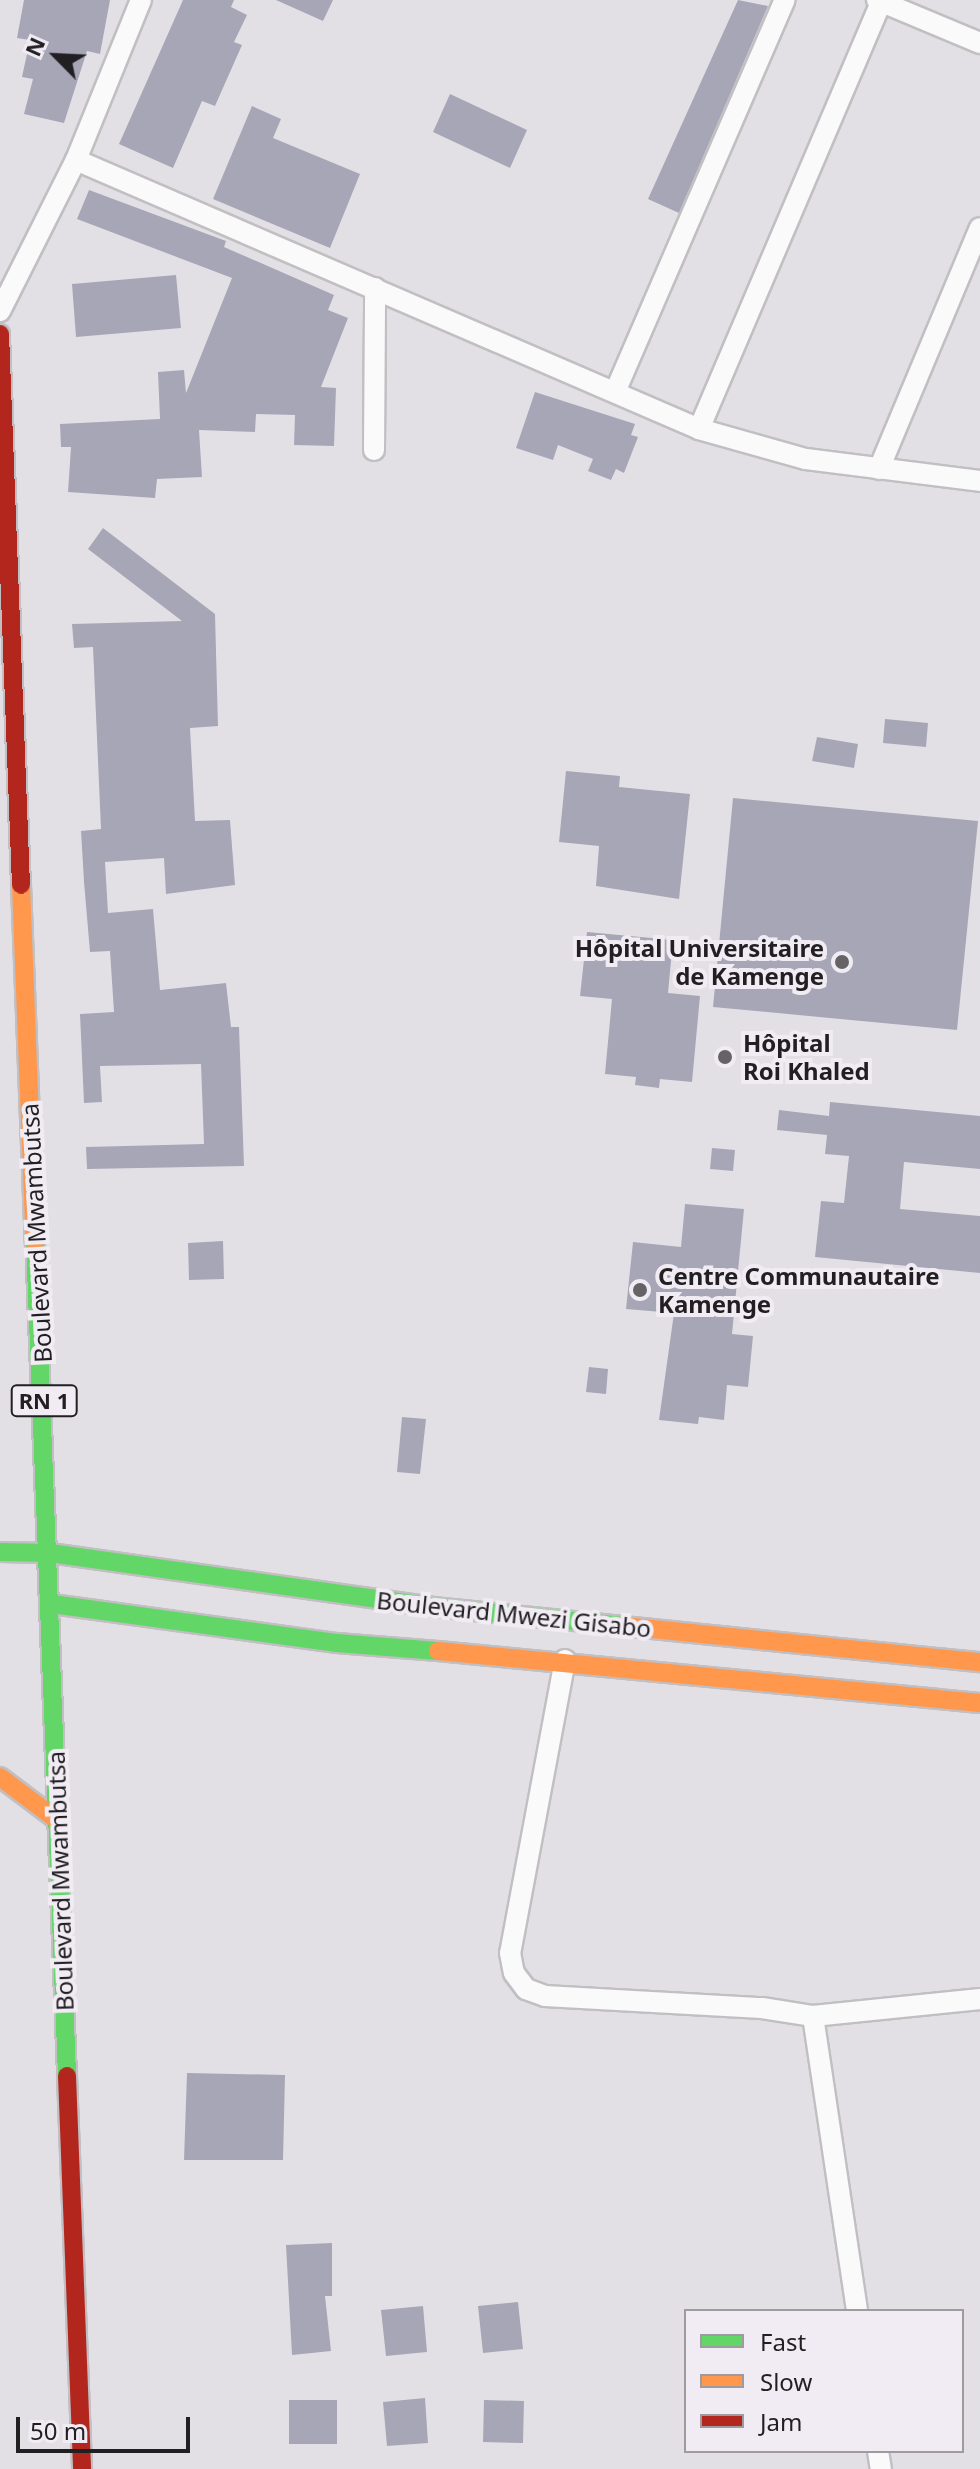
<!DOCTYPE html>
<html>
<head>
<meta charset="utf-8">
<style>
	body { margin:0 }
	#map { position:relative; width:980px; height:2469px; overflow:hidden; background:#e3e0e5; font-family:"Noto Sans",sans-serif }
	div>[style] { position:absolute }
	.building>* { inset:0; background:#a6a6b7 }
	.roads { filter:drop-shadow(2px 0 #c1bfc2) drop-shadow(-2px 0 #c1bfc2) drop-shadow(0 2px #c1bfc2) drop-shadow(0 -2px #c1bfc2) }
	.street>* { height:20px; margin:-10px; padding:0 10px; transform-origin:10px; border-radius:10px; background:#fbfafb }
	.fast>* { height:18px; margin:-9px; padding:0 9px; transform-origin:9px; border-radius:9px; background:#63d668 }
	.slow>* { height:18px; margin:-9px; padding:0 9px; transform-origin:9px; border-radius:9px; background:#ff974d }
	.jam>* { height:18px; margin:-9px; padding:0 9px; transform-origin:9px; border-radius:9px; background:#b3261e }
	.dots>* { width:22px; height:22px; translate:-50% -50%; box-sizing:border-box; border:4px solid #f1ecf4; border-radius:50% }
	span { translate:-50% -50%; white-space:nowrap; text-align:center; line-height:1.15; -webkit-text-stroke:8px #f1ecf4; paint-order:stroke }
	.shield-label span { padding:2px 6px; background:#f1ecf4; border:2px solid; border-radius:6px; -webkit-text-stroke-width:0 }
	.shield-label { font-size:22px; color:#211f22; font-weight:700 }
	.poi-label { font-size:24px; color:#211f22; font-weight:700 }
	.right { translate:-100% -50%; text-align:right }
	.left { translate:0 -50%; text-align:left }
	.street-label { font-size:24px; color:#211f22 }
	.legend { position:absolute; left:684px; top:2309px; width:280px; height:144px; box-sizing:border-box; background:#f1ecf4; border:2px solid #9e9aa0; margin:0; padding:10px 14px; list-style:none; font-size:24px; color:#211f22 }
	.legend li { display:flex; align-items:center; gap:16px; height:40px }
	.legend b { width:40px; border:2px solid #9e9aa0 }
	.north { position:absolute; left:16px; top:16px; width:80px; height:80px; -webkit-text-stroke:6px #f1ecf4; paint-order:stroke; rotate:294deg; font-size:22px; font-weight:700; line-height:32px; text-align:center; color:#211f22 }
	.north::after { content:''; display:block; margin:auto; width:28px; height:36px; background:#211f22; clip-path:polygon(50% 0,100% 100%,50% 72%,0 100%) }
	.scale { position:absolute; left:16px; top:2417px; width:174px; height:36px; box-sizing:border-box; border:4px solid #211f22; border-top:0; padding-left:10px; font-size:24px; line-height:28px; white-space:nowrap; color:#211f22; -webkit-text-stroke:6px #f1ecf4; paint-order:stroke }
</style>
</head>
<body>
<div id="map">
	<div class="building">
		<div style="clip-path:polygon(24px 0,110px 0,100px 54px,87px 51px,64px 123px,24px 114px,33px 79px,22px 77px,30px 40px,17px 38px)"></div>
		<div style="clip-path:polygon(183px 0,234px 0,231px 7px,247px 15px,234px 42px,242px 45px,215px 106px,202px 101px,173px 168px,119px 144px)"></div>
		<div style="clip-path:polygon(276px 0,333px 0,323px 21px)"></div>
		<div style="clip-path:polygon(738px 0,768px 6px,679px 213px,648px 199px)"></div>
		<div style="clip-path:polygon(450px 94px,527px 130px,510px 168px,433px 132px)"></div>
		<div style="clip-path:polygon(252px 106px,281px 119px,273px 138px,360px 174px,330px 248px,213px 199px)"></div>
		<div style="clip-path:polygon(89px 190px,226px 241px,224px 247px,334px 295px,328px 310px,348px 318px,321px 387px,336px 388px,334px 446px,294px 445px,295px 415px,256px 414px,255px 432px,199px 430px,202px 477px,157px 479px,155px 498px,68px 492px,71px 447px,61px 447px,60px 424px,160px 419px,158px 372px,184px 370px,186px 393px,232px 278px,77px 219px)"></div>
		<div style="clip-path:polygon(176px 275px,181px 328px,76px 337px,72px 284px)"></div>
		<div style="clip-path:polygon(535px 392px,635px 424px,631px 435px,638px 437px,624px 473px,616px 469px,611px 480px,588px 471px,593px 459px,558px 445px,553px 460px,516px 448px)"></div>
		<div style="clip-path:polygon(103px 528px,215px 614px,218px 726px,190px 728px,195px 821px,230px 820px,235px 885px,166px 894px,164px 858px,105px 862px,108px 913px,153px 909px,160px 990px,226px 983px,231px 1027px,239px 1027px,244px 1166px,87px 1169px,86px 1147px,204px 1144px,201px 1064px,100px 1066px,102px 1102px,84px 1103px,80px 1014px,114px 1012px,110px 951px,90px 952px,84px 882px,81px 831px,101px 829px,93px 647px,74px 648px,72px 624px,182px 621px,88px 549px)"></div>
		<div style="clip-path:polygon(885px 719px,928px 723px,926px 747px,883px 743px)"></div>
		<div style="clip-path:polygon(817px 737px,858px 744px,854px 768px,812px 761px)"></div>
		<div style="clip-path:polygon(566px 771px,620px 776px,619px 787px,690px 794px,679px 899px,596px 886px,599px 846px,559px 842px)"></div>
		<div style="clip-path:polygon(733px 798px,978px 821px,957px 1030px,713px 1007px)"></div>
		<div style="clip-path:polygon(587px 932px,673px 940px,668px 993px,700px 996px,692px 1082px,660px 1079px,659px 1088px,635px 1085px,636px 1077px,605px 1074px,612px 999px,580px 996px)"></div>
		<div style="clip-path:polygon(830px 1102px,980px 1116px,980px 1169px,904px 1162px,900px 1209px,980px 1216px,980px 1273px,815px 1257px,821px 1201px,844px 1203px,849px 1156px,825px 1154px,827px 1135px,777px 1130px,779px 1110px,829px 1116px)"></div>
		<div style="clip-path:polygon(712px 1148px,735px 1150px,733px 1171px,710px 1169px)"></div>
		<div style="clip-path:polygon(685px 1204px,744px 1209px,732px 1334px,753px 1336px,748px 1387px,727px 1385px,724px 1420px,699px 1417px,698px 1424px,659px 1420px,674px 1313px,626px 1309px,633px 1242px,681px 1247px)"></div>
		<div style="clip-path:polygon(223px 1241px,224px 1279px,189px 1280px,188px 1243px)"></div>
		<div style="clip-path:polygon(589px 1367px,608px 1369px,606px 1394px,586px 1392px)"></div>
		<div style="clip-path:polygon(402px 1417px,426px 1419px,420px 1474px,397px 1472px)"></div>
		<div style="clip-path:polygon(187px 2073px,285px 2075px,283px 2160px,184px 2160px)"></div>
		<div style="clip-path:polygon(332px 2243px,332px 2296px,325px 2296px,331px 2351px,292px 2355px,286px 2245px)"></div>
		<div style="clip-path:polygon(518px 2302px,523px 2349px,483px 2353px,478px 2306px)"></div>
		<div style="clip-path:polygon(423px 2306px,427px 2352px,386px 2356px,381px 2310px)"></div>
		<div style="clip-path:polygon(425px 2398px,428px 2443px,387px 2446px,383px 2402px)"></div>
		<div style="clip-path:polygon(289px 2400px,337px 2400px,337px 2444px,289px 2444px)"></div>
		<div style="clip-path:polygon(484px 2400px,524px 2401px,523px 2443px,483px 2442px)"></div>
	</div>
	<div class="roads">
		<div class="street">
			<div style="left:877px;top:0;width:112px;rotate:22.7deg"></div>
			<div style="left:76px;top:160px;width:679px;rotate:23.35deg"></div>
			<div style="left:699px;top:429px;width:111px;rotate:15.7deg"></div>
			<div style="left:806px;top:459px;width:175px;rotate:7.2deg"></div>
			<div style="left:0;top:311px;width:169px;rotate:-63.3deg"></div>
			<div style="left:76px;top:160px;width:173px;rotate:-67.9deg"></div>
			<div style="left:615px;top:392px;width:427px;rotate:-66.6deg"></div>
			<div style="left:699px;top:429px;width:466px;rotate:-66.9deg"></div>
			<div style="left:374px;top:450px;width:162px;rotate:-89.6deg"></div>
			<div style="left:879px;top:469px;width:261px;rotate:-67.3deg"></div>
			<div style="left:565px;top:1660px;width:298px;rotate:100.6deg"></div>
			<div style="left:510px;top:1953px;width:20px;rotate:79deg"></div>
			<div style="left:514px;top:1973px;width:20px;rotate:53deg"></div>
			<div style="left:526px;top:1989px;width:20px;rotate:20deg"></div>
			<div style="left:545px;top:1996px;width:217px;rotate:3.2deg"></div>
			<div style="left:762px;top:2008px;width:52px;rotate:8.9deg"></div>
			<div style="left:813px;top:2016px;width:168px;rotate:-5.8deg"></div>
			<div style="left:813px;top:2016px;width:298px;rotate:81.5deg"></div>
			<div style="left:878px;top:2451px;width:18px;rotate:81deg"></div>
		</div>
		<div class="fast">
			<div style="left:35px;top:1242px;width:835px;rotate:87.8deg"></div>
			<div style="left:0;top:1552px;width:50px;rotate:1.1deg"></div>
			<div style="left:50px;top:1553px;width:387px;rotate:8deg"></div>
			<div style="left:433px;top:1607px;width:191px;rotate:5.7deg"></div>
			<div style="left:52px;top:1604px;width:288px;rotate:7.8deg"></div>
			<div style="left:337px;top:1643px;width:101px;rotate:4.5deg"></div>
		</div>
		<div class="slow">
			<div style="left:21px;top:885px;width:357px;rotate:87.8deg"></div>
			<div style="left:623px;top:1626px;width:359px;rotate:5.8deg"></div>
			<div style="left:438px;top:1651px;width:544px;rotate:5.48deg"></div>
			<div style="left:0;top:1777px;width:71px;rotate:37deg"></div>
		</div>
		<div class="jam">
			<div style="left:0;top:334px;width:551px;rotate:87.82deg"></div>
			<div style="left:67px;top:2076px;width:393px;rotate:87.8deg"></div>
		</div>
	</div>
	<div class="dots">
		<div style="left:842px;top:962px;background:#656366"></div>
		<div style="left:725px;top:1057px;background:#656366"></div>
		<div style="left:640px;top:1290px;background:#656366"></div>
	</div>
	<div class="shield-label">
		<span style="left:44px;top:1401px">RN 1</span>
	</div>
	<div class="poi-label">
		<span class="right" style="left:824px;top:962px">Hôpital Universitaire<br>de Kamenge</span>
		<span class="left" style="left:743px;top:1057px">Hôpital<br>Roi Khaled</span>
		<span class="left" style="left:658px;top:1290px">Centre Communautaire<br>Kamenge</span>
	</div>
	<div class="street-label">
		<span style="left:36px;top:1233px;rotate:-93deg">Boulevard Mwambutsa</span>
		<span style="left:514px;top:1614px;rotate:6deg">Boulevard Mwezi Gisabo</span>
		<span style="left:60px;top:1881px;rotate:-92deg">Boulevard Mwambutsa</span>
	</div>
	<ul class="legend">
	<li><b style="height:10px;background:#63d668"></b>Fast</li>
	<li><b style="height:10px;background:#ff974d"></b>Slow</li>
	<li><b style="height:10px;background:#b3261e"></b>Jam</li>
	</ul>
	<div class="north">N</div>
	<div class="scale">50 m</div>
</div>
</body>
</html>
